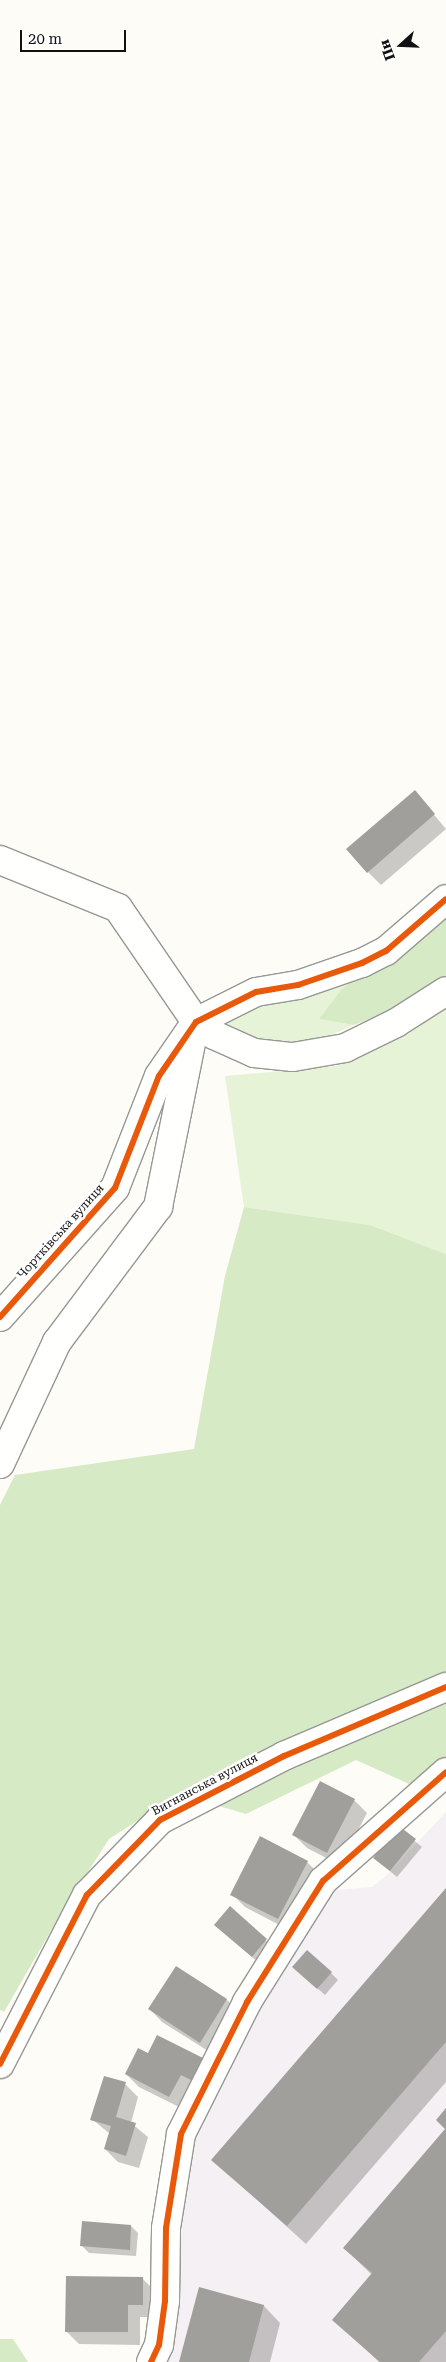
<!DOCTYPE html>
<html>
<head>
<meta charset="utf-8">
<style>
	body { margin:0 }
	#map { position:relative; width:446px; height:2362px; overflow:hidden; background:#fdfcf7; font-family:"Roboto Serif",serif }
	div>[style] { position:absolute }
	.industrial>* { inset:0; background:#f5f0f3 }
	.green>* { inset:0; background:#e6f3d7 }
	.forest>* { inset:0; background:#d6eac5 }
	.shadow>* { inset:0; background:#0003 }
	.building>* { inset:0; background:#a19f9c }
	.roads { filter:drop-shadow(1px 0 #979795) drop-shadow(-1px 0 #979795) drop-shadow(0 1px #979795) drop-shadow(0 -1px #979795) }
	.minor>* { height:28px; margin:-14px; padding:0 14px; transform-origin:14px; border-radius:14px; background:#fffffe }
	.cycleway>* { height:6px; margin:-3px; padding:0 3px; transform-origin:3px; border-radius:3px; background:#e8590c }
	span { translate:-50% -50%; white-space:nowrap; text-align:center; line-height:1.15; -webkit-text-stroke:5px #fff; paint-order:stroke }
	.street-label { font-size:12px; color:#111 }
	.north { position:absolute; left:376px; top:20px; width:50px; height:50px; -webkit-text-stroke:4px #fff; paint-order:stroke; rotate:250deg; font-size:14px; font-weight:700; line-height:20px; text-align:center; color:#111 }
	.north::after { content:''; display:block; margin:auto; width:18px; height:22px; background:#111; clip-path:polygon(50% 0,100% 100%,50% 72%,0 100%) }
	.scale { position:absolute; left:20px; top:30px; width:106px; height:22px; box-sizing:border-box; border:2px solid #111; border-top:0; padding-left:6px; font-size:15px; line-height:18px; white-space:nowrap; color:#111; -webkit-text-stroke:4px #fff; paint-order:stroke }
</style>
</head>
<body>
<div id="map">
	<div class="industrial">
		<div style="clip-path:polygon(446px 1812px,446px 2362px,159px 2362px,175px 2306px,189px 2148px,203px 2108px,282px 1965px,335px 1890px,372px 1887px,387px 1875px)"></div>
	</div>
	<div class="green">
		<div style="clip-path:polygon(378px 962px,320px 1019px,354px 1025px,331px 1035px,274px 1046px,253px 1044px,229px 1029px,226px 1017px)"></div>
		<div style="clip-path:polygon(446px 1008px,446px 1254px,370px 1225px,244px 1207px,225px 1076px,337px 1066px,408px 1034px)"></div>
	</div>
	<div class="forest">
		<div style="clip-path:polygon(446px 909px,446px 979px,407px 1004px,354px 1025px,319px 1019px,342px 989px)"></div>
		<div style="clip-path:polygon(244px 1207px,370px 1225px,446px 1254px,446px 1760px,416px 1787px,356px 1760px,246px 1814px,189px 1797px,148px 1814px,109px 1839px,57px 1920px,4px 2012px,0 2010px,0 1505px,15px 1475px,194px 1449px,225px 1276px)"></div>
		<div style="clip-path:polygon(0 2339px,13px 2339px,28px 2362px,0 2362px)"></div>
	</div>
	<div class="shadow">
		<div style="clip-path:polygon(415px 792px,446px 829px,381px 885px,368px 872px)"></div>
		<div style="clip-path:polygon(321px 1783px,354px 1800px,367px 1813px,340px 1865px,307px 1848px,294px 1835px)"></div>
		<div style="clip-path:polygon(399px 1828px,422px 1847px,397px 1877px,374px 1858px)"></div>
		<div style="clip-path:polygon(307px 1862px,320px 1875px,291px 1931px,245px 1907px,232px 1894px)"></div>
		<div style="clip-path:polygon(446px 1889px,446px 2082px,306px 2244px,213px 2160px)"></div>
		<div style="clip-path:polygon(230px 1908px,273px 1947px,259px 1963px,222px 1931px)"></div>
		<div style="clip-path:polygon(176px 1967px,227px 2000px,240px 2013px,213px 2054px,162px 2022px,150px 2009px)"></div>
		<div style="clip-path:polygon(331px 1973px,338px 1980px,325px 1995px,301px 1974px)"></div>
		<div style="clip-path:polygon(149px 2054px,202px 2059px,215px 2072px,183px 2109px,139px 2087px,126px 2074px)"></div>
		<div style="clip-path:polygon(125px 2084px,138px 2097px,131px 2123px,148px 2137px,139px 2168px,118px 2162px,105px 2149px,110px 2134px,92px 2119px)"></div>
		<div style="clip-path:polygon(446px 2130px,446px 2362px,379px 2362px,333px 2319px,372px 2275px,344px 2248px)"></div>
		<div style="clip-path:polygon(131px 2226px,138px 2233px,136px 2256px,89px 2253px,82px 2246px)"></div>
		<div style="clip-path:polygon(142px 2278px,155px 2291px,155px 2317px,140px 2317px,140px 2345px,79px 2344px,66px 2331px)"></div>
		<div style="clip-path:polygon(200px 2289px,264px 2306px,280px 2323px,270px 2362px,180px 2362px)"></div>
	</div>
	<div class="building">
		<div style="clip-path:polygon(415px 790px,435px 814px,367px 873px,346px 849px)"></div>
		<div style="clip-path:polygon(320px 1781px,355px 1799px,327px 1853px,292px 1835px)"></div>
		<div style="clip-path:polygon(399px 1826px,416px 1839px,390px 1871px,373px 1858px)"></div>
		<div style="clip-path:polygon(260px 1836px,308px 1861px,278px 1919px,230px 1895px)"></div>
		<div style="clip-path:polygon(446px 1888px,446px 2042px,287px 2226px,211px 2160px)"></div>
		<div style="clip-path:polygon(230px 1906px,267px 1939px,252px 1957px,214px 1925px)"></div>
		<div style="clip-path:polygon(307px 1950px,332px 1972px,317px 1989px,292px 1967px)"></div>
		<div style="clip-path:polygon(176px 1966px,227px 1999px,200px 2043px,148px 2009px)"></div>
		<div style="clip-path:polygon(157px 2035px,203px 2058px,191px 2080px,181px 2075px,169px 2097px,125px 2074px,138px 2048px,148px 2053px)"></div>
		<div style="clip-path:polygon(104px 2076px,126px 2082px,116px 2117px,136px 2123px,126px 2156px,104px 2149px,111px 2126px,90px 2120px)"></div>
		<div style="clip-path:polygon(446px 2108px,446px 2331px,419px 2362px,380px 2362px,332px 2320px,372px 2273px,343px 2248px,445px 2129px,436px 2120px)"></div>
		<div style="clip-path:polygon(82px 2221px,131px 2225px,130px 2250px,80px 2246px)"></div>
		<div style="clip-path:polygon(66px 2276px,143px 2277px,143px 2305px,128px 2305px,128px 2332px,65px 2332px)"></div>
		<div style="clip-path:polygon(199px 2287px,264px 2305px,249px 2362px,179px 2362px)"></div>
	</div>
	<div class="roads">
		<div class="minor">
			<div style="left:0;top:860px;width:127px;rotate:22.1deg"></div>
			<div style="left:118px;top:908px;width:138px;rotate:55.6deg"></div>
			<div style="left:196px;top:1022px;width:22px;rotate:36deg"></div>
			<div style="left:214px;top:1035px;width:44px;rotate:24.2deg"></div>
			<div style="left:254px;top:1053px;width:39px;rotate:6deg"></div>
			<div style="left:293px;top:1057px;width:53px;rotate:-9.8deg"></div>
			<div style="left:345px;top:1048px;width:57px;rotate:-26.1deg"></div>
			<div style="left:396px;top:1023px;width:59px;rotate:-32.6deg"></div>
			<div style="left:0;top:1317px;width:173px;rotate:-48.3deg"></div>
			<div style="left:115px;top:1188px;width:120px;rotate:-68.6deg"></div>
			<div style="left:159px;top:1076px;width:65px;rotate:-55.6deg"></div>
			<div style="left:196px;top:1022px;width:67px;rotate:-26.6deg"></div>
			<div style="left:256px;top:992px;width:43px;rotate:-9.5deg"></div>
			<div style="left:298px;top:985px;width:68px;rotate:-19deg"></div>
			<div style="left:362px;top:963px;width:27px;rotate:-27deg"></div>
			<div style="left:386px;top:951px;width:79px;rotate:-40.9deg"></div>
			<div style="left:0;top:1464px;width:135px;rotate:-65deg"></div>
			<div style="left:57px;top:1342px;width:169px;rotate:-53.2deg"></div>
			<div style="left:158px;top:1207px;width:177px;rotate:-78.6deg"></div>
			<div style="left:0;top:2064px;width:190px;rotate:-62.8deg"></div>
			<div style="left:87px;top:1895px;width:105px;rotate:-45.8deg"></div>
			<div style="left:160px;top:1820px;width:140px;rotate:-27.3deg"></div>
			<div style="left:284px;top:1756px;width:176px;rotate:-23.1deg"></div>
			<div style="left:151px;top:2362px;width:19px;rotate:-65deg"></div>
			<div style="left:159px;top:2345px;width:44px;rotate:-82.2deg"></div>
			<div style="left:165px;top:2301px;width:73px;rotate:-89.2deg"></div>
			<div style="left:166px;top:2228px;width:95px;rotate:-80.9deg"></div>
			<div style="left:181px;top:2134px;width:148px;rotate:-63.4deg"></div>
			<div style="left:247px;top:2002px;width:143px;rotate:-57.9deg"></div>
			<div style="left:323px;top:1881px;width:164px;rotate:-41.5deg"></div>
		</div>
	</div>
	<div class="cycleway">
		<div style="left:0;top:1317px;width:173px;rotate:-48.3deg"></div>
		<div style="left:115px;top:1188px;width:120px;rotate:-68.6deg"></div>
		<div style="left:159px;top:1076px;width:65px;rotate:-55.6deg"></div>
		<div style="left:196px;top:1022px;width:67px;rotate:-26.6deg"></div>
		<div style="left:256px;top:992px;width:43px;rotate:-9.5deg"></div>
		<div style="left:298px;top:985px;width:68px;rotate:-19deg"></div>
		<div style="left:362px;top:963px;width:27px;rotate:-27deg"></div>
		<div style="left:386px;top:951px;width:79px;rotate:-40.9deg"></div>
		<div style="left:0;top:2064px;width:190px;rotate:-62.8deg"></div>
		<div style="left:87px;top:1895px;width:105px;rotate:-45.8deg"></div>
		<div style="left:160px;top:1820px;width:140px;rotate:-27.3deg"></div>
		<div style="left:284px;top:1756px;width:176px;rotate:-23.1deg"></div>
		<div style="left:151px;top:2362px;width:19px;rotate:-65deg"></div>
		<div style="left:159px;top:2345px;width:44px;rotate:-82.2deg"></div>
		<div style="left:165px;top:2301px;width:73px;rotate:-89.2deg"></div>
		<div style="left:166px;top:2228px;width:95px;rotate:-80.9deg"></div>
		<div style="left:181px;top:2134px;width:148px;rotate:-63.4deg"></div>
		<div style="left:247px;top:2002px;width:143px;rotate:-57.9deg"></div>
		<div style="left:323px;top:1881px;width:164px;rotate:-41.5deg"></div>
	</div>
	<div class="street-label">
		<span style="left:61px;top:1232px;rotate:-48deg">Чортківська вулиця</span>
		<span style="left:205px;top:1785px;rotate:-28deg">Вигнанська вулиця</span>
	</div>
	<div class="north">Пн</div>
	<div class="scale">20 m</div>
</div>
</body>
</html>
